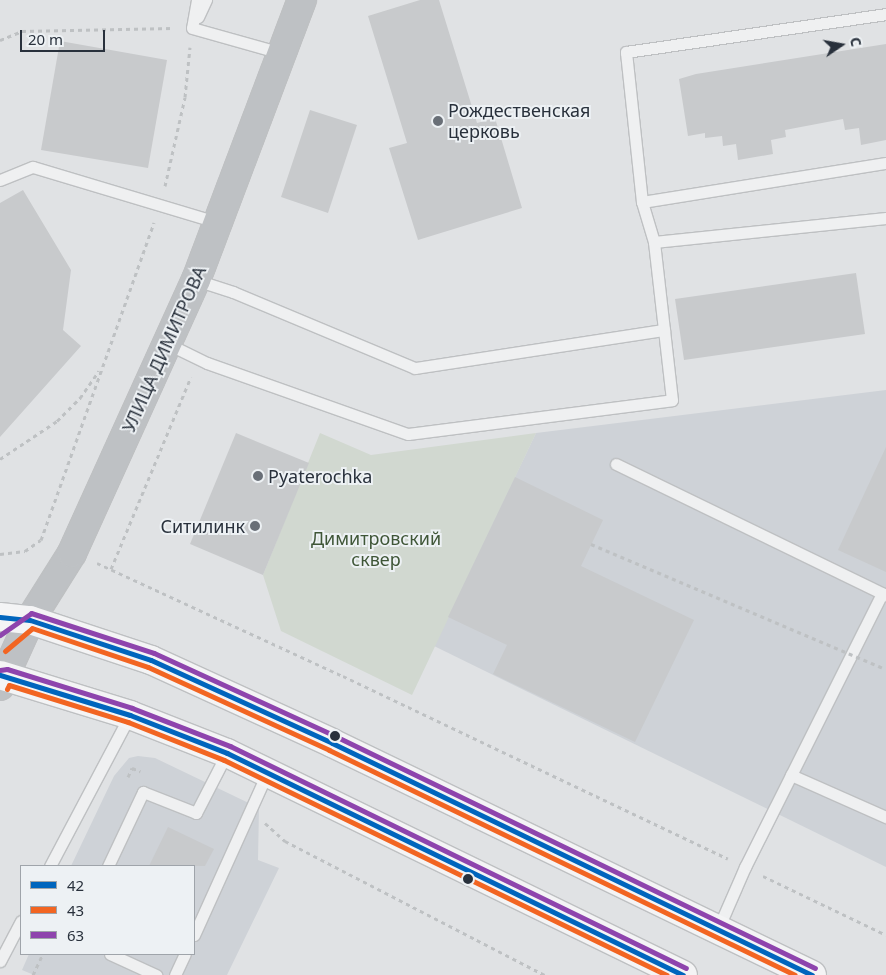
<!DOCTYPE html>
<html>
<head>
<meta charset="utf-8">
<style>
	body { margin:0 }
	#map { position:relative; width:886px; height:975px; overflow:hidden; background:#e0e2e4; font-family:"Noto Sans",sans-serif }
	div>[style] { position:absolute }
	.built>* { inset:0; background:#ced2d7 }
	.green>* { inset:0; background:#d1d8d0 }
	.building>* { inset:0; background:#c8cacc }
	.path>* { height:3px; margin-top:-1.5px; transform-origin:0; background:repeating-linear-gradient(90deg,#bec1c3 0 4px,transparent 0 8px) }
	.roads { filter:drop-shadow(1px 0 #bec0c2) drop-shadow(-1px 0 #bec0c2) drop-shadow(0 1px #bec0c2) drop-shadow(0 -1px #bec0c2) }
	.lane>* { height:11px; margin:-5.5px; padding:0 5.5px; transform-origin:5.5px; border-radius:5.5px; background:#eff0f1 }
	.secondary>* { height:28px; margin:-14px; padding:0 14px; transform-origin:14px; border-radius:14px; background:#bec1c4 }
	.primary>* { height:28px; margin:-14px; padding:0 14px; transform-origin:14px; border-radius:14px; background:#f4f4f5 }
	.path-bridge>* { height:3px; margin-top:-1.5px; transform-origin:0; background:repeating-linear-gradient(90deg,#bec1c3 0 4px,transparent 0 8px) }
	.bus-1>* { height:5px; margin:-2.5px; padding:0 2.5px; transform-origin:2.5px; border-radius:2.5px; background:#0065bd }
	.bus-2>* { height:5px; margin:-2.5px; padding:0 2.5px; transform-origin:2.5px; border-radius:2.5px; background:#f26522 }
	.bus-3>* { height:5px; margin:-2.5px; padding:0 2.5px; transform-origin:2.5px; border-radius:2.5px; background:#8e44ad }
	.dots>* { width:14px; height:14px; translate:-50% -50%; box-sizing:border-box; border:2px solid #edf1f4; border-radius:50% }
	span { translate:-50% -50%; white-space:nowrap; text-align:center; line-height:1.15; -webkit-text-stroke:4px #edf1f4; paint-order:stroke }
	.poi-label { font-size:18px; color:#29313c }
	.left { translate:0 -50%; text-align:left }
	.right { translate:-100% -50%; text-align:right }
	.street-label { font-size:18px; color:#29313c }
	.park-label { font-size:18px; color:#3f5637 }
	.legend { position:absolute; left:20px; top:865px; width:175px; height:90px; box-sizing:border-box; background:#edf1f4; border:1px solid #9fa4aa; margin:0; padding:6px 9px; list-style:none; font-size:15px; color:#29313c }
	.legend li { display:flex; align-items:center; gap:10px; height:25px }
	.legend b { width:25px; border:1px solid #9fa4aa }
	.north { position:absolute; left:816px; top:20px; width:50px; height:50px; -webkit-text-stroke:4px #edf1f4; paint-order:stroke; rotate:78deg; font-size:14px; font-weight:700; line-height:20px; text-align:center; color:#29313c }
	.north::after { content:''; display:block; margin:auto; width:18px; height:22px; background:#29313c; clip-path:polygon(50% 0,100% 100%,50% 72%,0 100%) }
	.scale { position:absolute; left:20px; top:30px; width:85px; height:22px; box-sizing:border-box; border:2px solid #29313c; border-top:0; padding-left:6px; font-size:15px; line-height:18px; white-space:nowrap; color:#29313c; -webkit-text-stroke:4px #edf1f4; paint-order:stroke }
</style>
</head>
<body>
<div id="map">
	<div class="built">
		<div style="clip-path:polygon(886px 390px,886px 867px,434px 646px,536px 433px)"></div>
		<div style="clip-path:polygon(138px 756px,155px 758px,259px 808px,258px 860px,279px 868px,227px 975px,34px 975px,22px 970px,29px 954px,194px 954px,194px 866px,71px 866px,114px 776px,129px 758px)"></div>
	</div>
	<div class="green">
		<div style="clip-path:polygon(320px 433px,371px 455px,536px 433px,412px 695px,281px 631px,263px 575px)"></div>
	</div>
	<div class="building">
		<div style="clip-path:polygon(420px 0,439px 0,477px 123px,495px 118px,522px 208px,418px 240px,389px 148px,407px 143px,368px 16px)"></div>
		<div style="clip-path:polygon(60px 41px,167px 60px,148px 168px,41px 150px)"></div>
		<div style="clip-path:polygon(886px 44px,886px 140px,861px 145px,859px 128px,845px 130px,843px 119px,785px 130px,786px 137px,771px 140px,773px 154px,738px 160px,736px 144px,723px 146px,722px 136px,705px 138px,705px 133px,688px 136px,679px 79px,696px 74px)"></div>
		<div style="clip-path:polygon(310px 110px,357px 125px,328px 213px,281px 197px)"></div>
		<div style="clip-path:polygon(23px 190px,71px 270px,63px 330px,81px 346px,0 437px,0 203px)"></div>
		<div style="clip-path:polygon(856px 273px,865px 334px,684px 360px,675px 299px)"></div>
		<div style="clip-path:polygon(236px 433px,309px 463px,263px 575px,190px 544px)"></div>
		<div style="clip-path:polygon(886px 447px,886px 572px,838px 550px)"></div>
		<div style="clip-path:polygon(515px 477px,603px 520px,581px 566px,694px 620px,635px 742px,493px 674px,507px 645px,448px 617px)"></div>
		<div style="clip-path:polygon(168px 827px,214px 849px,205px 866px,149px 866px)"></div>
	</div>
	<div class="path">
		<div style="left:0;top:40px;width:24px;rotate:-22deg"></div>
		<div style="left:22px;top:31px;width:151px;rotate:-1.1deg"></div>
		<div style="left:165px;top:186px;width:91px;rotate:-77.3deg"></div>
		<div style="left:185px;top:97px;width:50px;rotate:-84.3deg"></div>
		<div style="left:0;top:459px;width:69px;rotate:-33.7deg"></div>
		<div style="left:57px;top:421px;width:33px;rotate:-45deg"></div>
		<div style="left:80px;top:398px;width:33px;rotate:-55deg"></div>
		<div style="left:0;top:554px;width:25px;rotate:-7deg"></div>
		<div style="left:25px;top:551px;width:19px;rotate:-35deg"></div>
		<div style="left:41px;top:540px;width:337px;rotate:-70.4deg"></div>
		<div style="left:97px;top:563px;width:271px;rotate:24.7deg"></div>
		<div style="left:343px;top:676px;width:426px;rotate:25.4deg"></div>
		<div style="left:111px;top:569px;width:208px;rotate:-67.4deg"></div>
		<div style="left:128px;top:777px;width:10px;rotate:-66deg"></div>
		<div style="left:132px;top:768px;width:9px;rotate:21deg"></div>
		<div style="left:265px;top:823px;width:27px;rotate:42deg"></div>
		<div style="left:285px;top:841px;width:292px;rotate:27.3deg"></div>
		<div style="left:763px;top:876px;width:136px;rotate:25.6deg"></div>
		<div style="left:33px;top:975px;width:23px;rotate:-65deg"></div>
	</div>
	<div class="roads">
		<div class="lane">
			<div style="left:197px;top:0;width:28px;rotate:100deg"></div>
			<div style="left:192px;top:28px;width:92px;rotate:15.7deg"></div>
			<div style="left:198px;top:17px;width:19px;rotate:-65deg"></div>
			<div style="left:0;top:180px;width:35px;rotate:-22deg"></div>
			<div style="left:33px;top:167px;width:195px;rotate:16.7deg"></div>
			<div style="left:642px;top:202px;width:247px;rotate:-9.1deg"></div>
			<div style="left:654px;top:242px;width:233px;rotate:-5.9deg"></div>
			<div style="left:196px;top:280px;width:39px;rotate:18deg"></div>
			<div style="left:233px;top:292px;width:197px;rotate:22.7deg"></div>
			<div style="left:415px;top:368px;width:252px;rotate:-8.7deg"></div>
			<div style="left:168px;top:344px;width:43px;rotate:26deg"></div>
			<div style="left:207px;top:363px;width:213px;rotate:19.5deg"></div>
			<div style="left:408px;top:434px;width:266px;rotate:-7.3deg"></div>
			<div style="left:672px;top:400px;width:159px;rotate:-96.5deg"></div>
			<div style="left:654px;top:242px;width:42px;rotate:-106.7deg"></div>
			<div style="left:642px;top:202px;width:151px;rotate:-96.1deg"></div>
			<div style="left:626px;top:52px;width:263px;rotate:-8.3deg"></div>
			<div style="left:616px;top:464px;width:300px;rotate:25.9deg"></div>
			<div style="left:791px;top:775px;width:104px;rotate:23.9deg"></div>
			<div style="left:50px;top:866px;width:171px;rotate:-62.1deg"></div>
			<div style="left:108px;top:866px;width:82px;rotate:-64.7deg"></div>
			<div style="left:143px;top:792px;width:57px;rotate:21.6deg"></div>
			<div style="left:196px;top:813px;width:68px;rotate:-62.7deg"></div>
			<div style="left:718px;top:929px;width:68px;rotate:-66.5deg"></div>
			<div style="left:745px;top:867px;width:306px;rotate:-63.4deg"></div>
			<div style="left:194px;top:935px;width:178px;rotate:-65.7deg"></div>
			<div style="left:110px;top:954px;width:51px;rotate:24.5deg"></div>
			<div style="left:0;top:961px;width:45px;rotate:-62.3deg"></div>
			<div style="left:175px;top:975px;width:23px;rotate:-65deg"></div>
		</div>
		<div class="secondary">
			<div style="left:0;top:686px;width:72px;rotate:-65.6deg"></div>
			<div style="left:30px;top:620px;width:79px;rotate:-57.9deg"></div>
			<div style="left:72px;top:553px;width:300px;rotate:-65.6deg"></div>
			<div style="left:196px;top:280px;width:299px;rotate:-69.3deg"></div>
		</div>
		<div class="primary">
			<div style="left:0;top:617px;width:30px;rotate:6deg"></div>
			<div style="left:30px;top:620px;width:127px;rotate:18.3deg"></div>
			<div style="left:151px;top:660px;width:199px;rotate:24.6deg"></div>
			<div style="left:332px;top:743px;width:533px;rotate:25.8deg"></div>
			<div style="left:0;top:675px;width:136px;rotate:17.1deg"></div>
			<div style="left:130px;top:715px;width:104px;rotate:21.4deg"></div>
			<div style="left:227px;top:753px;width:507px;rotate:25.96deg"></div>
		</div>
	</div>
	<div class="path-bridge">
		<div style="left:591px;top:544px;width:320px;rotate:23deg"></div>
	</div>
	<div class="bus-1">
		<div style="left:0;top:617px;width:30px;rotate:6deg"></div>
		<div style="left:30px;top:620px;width:127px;rotate:18.3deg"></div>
		<div style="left:151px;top:660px;width:199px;rotate:24.6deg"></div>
		<div style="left:332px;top:743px;width:533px;rotate:25.8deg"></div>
		<div style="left:0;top:675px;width:136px;rotate:17.1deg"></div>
		<div style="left:130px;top:715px;width:104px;rotate:21.4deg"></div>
		<div style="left:227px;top:753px;width:507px;rotate:25.96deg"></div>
	</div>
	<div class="bus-2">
		<div style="left:5px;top:651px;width:35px;rotate:-40deg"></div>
		<div style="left:32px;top:628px;width:122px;rotate:18.6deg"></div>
		<div style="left:148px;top:667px;width:199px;rotate:24.6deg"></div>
		<div style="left:329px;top:750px;width:517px;rotate:25.77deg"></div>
		<div style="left:7px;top:689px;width:4px;rotate:-63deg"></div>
		<div style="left:9px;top:685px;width:125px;rotate:17.3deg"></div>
		<div style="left:128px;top:722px;width:103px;rotate:21.6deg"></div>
		<div style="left:224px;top:760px;width:492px;rotate:25.9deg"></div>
	</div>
	<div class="bus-3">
		<div style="left:0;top:635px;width:38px;rotate:-35deg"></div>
		<div style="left:31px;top:613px;width:129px;rotate:18deg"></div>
		<div style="left:154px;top:653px;width:199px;rotate:24.6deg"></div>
		<div style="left:335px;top:736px;width:533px;rotate:25.8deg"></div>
		<div style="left:0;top:670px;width:7px;rotate:-8deg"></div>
		<div style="left:7px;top:669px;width:131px;rotate:17.3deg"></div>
		<div style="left:132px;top:708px;width:105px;rotate:21.2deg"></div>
		<div style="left:230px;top:746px;width:507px;rotate:25.96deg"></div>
	</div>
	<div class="dots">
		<div style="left:438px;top:121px;background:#696f77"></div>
		<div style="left:258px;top:476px;background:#696f77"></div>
		<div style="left:255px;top:526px;background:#696f77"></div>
		<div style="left:335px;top:736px;background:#29313c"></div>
		<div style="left:468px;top:879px;background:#29313c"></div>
	</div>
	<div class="poi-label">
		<span class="left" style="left:448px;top:121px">Рождественская<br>церковь</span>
		<span class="left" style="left:268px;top:476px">Pyaterochka</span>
		<span class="right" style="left:245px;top:526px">Ситилинк</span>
	</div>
	<div class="street-label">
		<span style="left:164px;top:349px;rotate:-66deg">УЛИЦА ДИМИТРОВА</span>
	</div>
	<div class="park-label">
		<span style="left:376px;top:549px">Димитровский<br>сквер</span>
	</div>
	<ul class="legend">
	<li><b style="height:6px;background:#0065bd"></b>42</li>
	<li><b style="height:6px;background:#f26522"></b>43</li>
	<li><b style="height:6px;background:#8e44ad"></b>63</li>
	</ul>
	<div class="north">С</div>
	<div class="scale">20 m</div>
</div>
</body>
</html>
